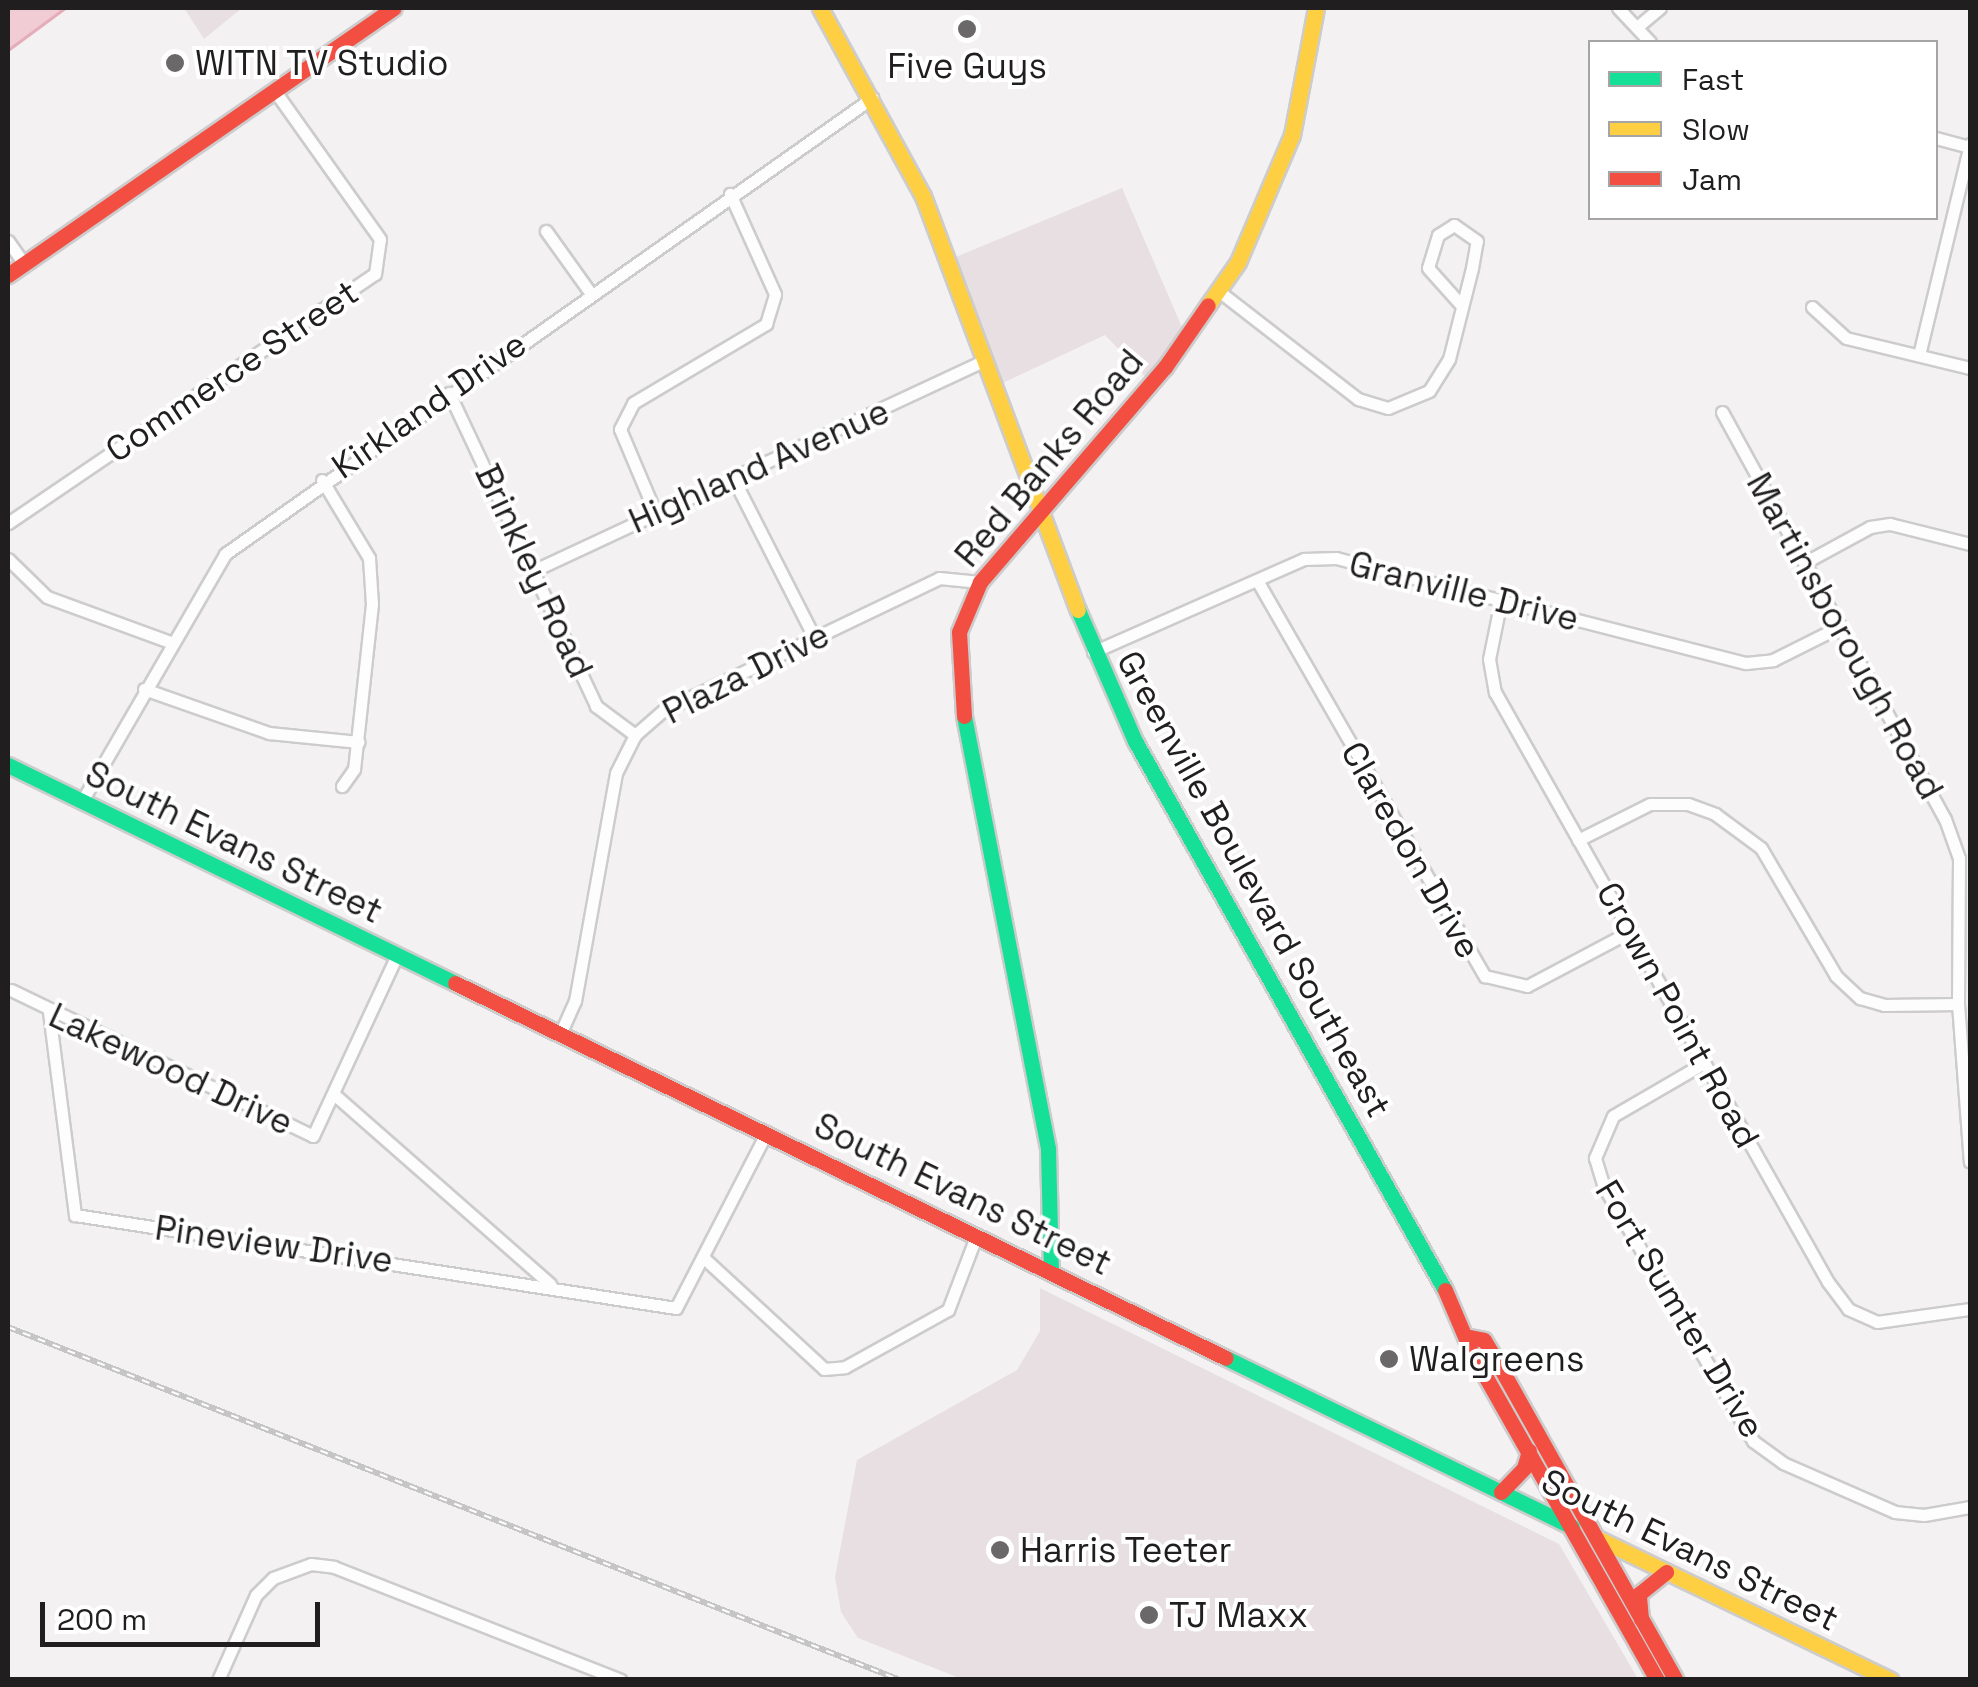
<!DOCTYPE html>
<html>
<head>
<meta charset="utf-8">
<style>
	body { margin:0 }
	#map { position:relative; width:1978px; height:1687px; overflow:hidden; background:#f4f1f2; font-family:"Space Grotesk",sans-serif }
	div>[style] { position:absolute }
	.built>* { inset:0; background:#e7dfe1 }
	.green>* { inset:0; background:#f2ccd4 }
	.stream>* { height:2.5px; margin:-1.25px; padding:0 1.25px; transform-origin:1.25px; border-radius:1.25px; background:#e5acb9 }
	.roads { filter:drop-shadow(2px 0 #cdcccc) drop-shadow(-2px 0 #cdcccc) drop-shadow(0 2px #cdcccc) drop-shadow(0 -2px #cdcccc) }
	.street>* { height:11px; margin:-5.5px; padding:0 5.5px; transform-origin:5.5px; border-radius:5.5px; background:#fdfdfd }
	.fast>* { height:15px; margin:-7.5px; padding:0 7.5px; transform-origin:7.5px; border-radius:7.5px; background:#16e098 }
	.slow>* { height:15px; margin:-7.5px; padding:0 7.5px; transform-origin:7.5px; border-radius:7.5px; background:#ffcf43 }
	.jam>* { height:15px; margin:-7.5px; padding:0 7.5px; transform-origin:7.5px; border-radius:7.5px; background:#f24e42 }
	.rail>* { height:6px; margin-top:-3px; transform-origin:0; background:repeating-linear-gradient(90deg,#fff 0 8px,#c6c5c5 0 16px); box-sizing:border-box; border-block:2px solid #c6c5c5 }
	.dots>* { width:28px; height:28px; translate:-50% -50%; box-sizing:border-box; border:5px solid #fff; border-radius:50% }
	span { translate:-50% -50%; white-space:nowrap; text-align:center; line-height:1.15; -webkit-text-stroke:8px #fff; paint-order:stroke }
	.poi-label { font-size:35px; color:#201e1e }
	.left { translate:0 -50%; text-align:left }
	.street-label { font-size:35px; color:#201e1e }
	.frame { position:absolute; inset:0; border:10px solid #201e1e; pointer-events:none }
	.legend { position:absolute; left:1588px; top:40px; width:350px; height:180px; box-sizing:border-box; background:#fff; border:2px solid #a6a5a5; margin:0; padding:12px 18px; list-style:none; font-size:30px; color:#201e1e }
	.legend li { display:flex; align-items:center; gap:20px; height:50px }
	.legend b { width:50px; border:2px solid #a6a5a5 }
	.scale { position:absolute; left:40px; top:1602px; width:280px; height:45px; box-sizing:border-box; border:5px solid #201e1e; border-top:0; padding-left:12px; font-size:30px; line-height:35px; white-space:nowrap; color:#201e1e; -webkit-text-stroke:8px #fff; paint-order:stroke }
</style>
</head>
<body>
<div id="map">
	<div class="built">
		<div style="clip-path:polygon(184px 8px,242px 8px,204px 39px)"></div>
		<div style="clip-path:polygon(1122px 188px,1181px 325px,1191px 333px,1151px 383px,1105px 335px,992px 388px,946px 261px)"></div>
		<div style="clip-path:polygon(1040px 1288px,1559px 1544px,1638px 1679px,962px 1679px,858px 1638px,841px 1612px,835px 1577px,857px 1460px,1017px 1370px,1040px 1331px)"></div>
	</div>
	<div class="green">
		<div style="clip-path:polygon(8px 8px,68px 8px,8px 50px)"></div>
	</div>
	<div class="stream">
		<div style="left:8px;top:50px;width:71px;rotate:-36.4deg"></div>
	</div>
	<div class="roads">
		<div class="street">
			<div style="left:1618px;top:8px;width:47px;rotate:46.7deg"></div>
			<div style="left:1637px;top:27px;width:30px;rotate:-40deg"></div>
			<div style="left:1936px;top:138px;width:35px;rotate:15deg"></div>
			<div style="left:546px;top:231px;width:74px;rotate:54.4deg"></div>
			<div style="left:8px;top:241px;width:28px;rotate:55deg"></div>
			<div style="left:1220px;top:292px;width:175px;rotate:37.8deg"></div>
			<div style="left:1358px;top:399px;width:31px;rotate:17deg"></div>
			<div style="left:1388px;top:408px;width:44px;rotate:-22.5deg"></div>
			<div style="left:1429px;top:391px;width:38px;rotate:-58deg"></div>
			<div style="left:1449px;top:359px;width:94px;rotate:-75.8deg"></div>
			<div style="left:1472px;top:268px;width:27px;rotate:-80deg"></div>
			<div style="left:1477px;top:241px;width:28px;rotate:-145deg"></div>
			<div style="left:1454px;top:225px;width:19px;rotate:148deg"></div>
			<div style="left:1438px;top:235px;width:34px;rotate:107deg"></div>
			<div style="left:1428px;top:268px;width:51px;rotate:48.2deg"></div>
			<div style="left:1812px;top:307px;width:46px;rotate:42.4deg"></div>
			<div style="left:1846px;top:338px;width:128px;rotate:13.6deg"></div>
			<div style="left:1919px;top:355px;width:217px;rotate:-76.4deg"></div>
			<div style="left:449px;top:393px;width:346px;rotate:64.8deg"></div>
			<div style="left:596px;top:706px;width:49px;rotate:36.6deg"></div>
			<div style="left:1722px;top:412px;width:464px;rotate:61.3deg"></div>
			<div style="left:1945px;top:819px;width:41px;rotate:70.3deg"></div>
			<div style="left:1959px;top:858px;width:146px;rotate:90.4deg"></div>
			<div style="left:1958px;top:1004px;width:158px;rotate:85.7deg"></div>
			<div style="left:322px;top:480px;width:91px;rotate:58.9deg"></div>
			<div style="left:369px;top:558px;width:46px;rotate:86.3deg"></div>
			<div style="left:372px;top:604px;width:166px;rotate:96.2deg"></div>
			<div style="left:354px;top:769px;width:21px;rotate:125deg"></div>
			<div style="left:734px;top:480px;width:176px;rotate:63deg"></div>
			<div style="left:655px;top:512px;width:90px;rotate:-112.9deg"></div>
			<div style="left:620px;top:429px;width:29px;rotate:-63deg"></div>
			<div style="left:633px;top:403px;width:155px;rotate:-30.7deg"></div>
			<div style="left:766px;top:324px;width:31px;rotate:-73deg"></div>
			<div style="left:775px;top:294px;width:110px;rotate:-114.2deg"></div>
			<div style="left:8px;top:523px;width:443px;rotate:-34.2deg"></div>
			<div style="left:375px;top:274px;width:35px;rotate:-82deg"></div>
			<div style="left:380px;top:239px;width:181px;rotate:-125.4deg"></div>
			<div style="left:8px;top:559px;width:54px;rotate:44.3deg"></div>
			<div style="left:47px;top:597px;width:131px;rotate:20.1deg"></div>
			<div style="left:1804px;top:563px;width:75px;rotate:-28.6deg"></div>
			<div style="left:1870px;top:527px;width:20px;rotate:-9deg"></div>
			<div style="left:1890px;top:524px;width:82px;rotate:14deg"></div>
			<div style="left:535px;top:570px;width:493px;rotate:-25deg"></div>
			<div style="left:1258px;top:582px;width:455px;rotate:60.1deg"></div>
			<div style="left:1485px;top:976px;width:43px;rotate:13.4deg"></div>
			<div style="left:1527px;top:986px;width:118px;rotate:-27.9deg"></div>
			<div style="left:1501px;top:600px;width:60px;rotate:101.5deg"></div>
			<div style="left:1489px;top:659px;width:34px;rotate:80deg"></div>
			<div style="left:1495px;top:692px;width:677px;rotate:60.56deg"></div>
			<div style="left:1828px;top:1282px;width:34px;rotate:53deg"></div>
			<div style="left:1848px;top:1309px;width:32px;rotate:24deg"></div>
			<div style="left:1877px;top:1322px;width:94px;rotate:-8deg"></div>
			<div style="left:1093px;top:652px;width:231px;rotate:-23.8deg"></div>
			<div style="left:1304px;top:559px;width:32px;rotate:-2deg"></div>
			<div style="left:1336px;top:558px;width:423px;rotate:14.4deg"></div>
			<div style="left:1746px;top:663px;width:27px;rotate:-6deg"></div>
			<div style="left:1773px;top:660px;width:76px;rotate:-26.6deg"></div>
			<div style="left:144px;top:689px;width:133px;rotate:19.4deg"></div>
			<div style="left:269px;top:733px;width:90px;rotate:5.7deg"></div>
			<div style="left:82px;top:801px;width:285px;rotate:-59.9deg"></div>
			<div style="left:225px;top:554px;width:792px;rotate:-35.18deg"></div>
			<div style="left:1578px;top:840px;width:80px;rotate:-26.6deg"></div>
			<div style="left:1650px;top:804px;width:38px"></div>
			<div style="left:1688px;top:804px;width:29px;rotate:20deg"></div>
			<div style="left:1715px;top:814px;width:57px;rotate:36.5deg"></div>
			<div style="left:1761px;top:848px;width:148px;rotate:59.6deg"></div>
			<div style="left:1836px;top:976px;width:33px;rotate:43deg"></div>
			<div style="left:1860px;top:998px;width:25px;rotate:16deg"></div>
			<div style="left:1884px;top:1005px;width:74px;rotate:-0.8deg"></div>
			<div style="left:11px;top:990px;width:335px;rotate:25.8deg"></div>
			<div style="left:313px;top:1136px;width:200px;rotate:-65.1deg"></div>
			<div style="left:49px;top:1012px;width:205px;rotate:82.7deg"></div>
			<div style="left:75px;top:1215px;width:608px;rotate:8.8deg"></div>
			<div style="left:676px;top:1308px;width:198px;rotate:-62.7deg"></div>
			<div style="left:561px;top:1032px;width:34px;rotate:-66deg"></div>
			<div style="left:575px;top:1001px;width:232px;rotate:-79.8deg"></div>
			<div style="left:616px;top:773px;width:42px;rotate:-63.4deg"></div>
			<div style="left:635px;top:735px;width:38px;rotate:-41deg"></div>
			<div style="left:664px;top:710px;width:305px;rotate:-25.6deg"></div>
			<div style="left:939px;top:578px;width:41px;rotate:5.6deg"></div>
			<div style="left:1704px;top:1063px;width:105px;rotate:149.8deg"></div>
			<div style="left:1613px;top:1116px;width:46px;rotate:113.2deg"></div>
			<div style="left:1595px;top:1158px;width:30px;rotate:73deg"></div>
			<div style="left:1604px;top:1187px;width:294px;rotate:59.6deg"></div>
			<div style="left:1753px;top:1441px;width:37px;rotate:36deg"></div>
			<div style="left:1783px;top:1463px;width:122px;rotate:23.6deg"></div>
			<div style="left:1895px;top:1512px;width:29px;rotate:6deg"></div>
			<div style="left:1924px;top:1515px;width:47px;rotate:-9.9deg"></div>
			<div style="left:336px;top:1096px;width:285px;rotate:41.3deg"></div>
			<div style="left:705px;top:1259px;width:162px;rotate:42.7deg"></div>
			<div style="left:824px;top:1369px;width:21px;rotate:-5deg"></div>
			<div style="left:845px;top:1367px;width:118px;rotate:-29deg"></div>
			<div style="left:948px;top:1310px;width:81px;rotate:-69.1deg"></div>
			<div style="left:218px;top:1680px;width:93px;rotate:-65.9deg"></div>
			<div style="left:256px;top:1595px;width:24px;rotate:-45deg"></div>
			<div style="left:273px;top:1578px;width:40px;rotate:-20.2deg"></div>
			<div style="left:311px;top:1564px;width:23px;rotate:7deg"></div>
			<div style="left:334px;top:1567px;width:308px;rotate:21.5deg"></div>
		</div>
		<div class="fast">
			<div style="left:1078px;top:610px;width:143px;rotate:66.5deg"></div>
			<div style="left:1135px;top:741px;width:630px;rotate:60.55deg"></div>
			<div style="left:964px;top:716px;width:441px;rotate:79deg"></div>
			<div style="left:1048px;top:1149px;width:121px;rotate:88.6deg"></div>
			<div style="left:8px;top:765px;width:497px;rotate:26deg"></div>
			<div style="left:1226px;top:1358px;width:385px;rotate:26deg"></div>
		</div>
		<div class="slow">
			<div style="left:820px;top:8px;width:214px;rotate:61.3deg"></div>
			<div style="left:923px;top:196px;width:442px;rotate:69.5deg"></div>
			<div style="left:1208px;top:305px;width:52px;rotate:-55.1deg"></div>
			<div style="left:1238px;top:262px;width:138px;rotate:-67deg"></div>
			<div style="left:1292px;top:135px;width:129px;rotate:-79.3deg"></div>
			<div style="left:1597px;top:1538px;width:326px;rotate:25.8deg"></div>
		</div>
		<div class="jam">
			<div style="left:8px;top:275px;width:469px;rotate:-34.7deg"></div>
			<div style="left:964px;top:716px;width:84px;rotate:-93.4deg"></div>
			<div style="left:959px;top:632px;width:54px;rotate:-67.2deg"></div>
			<div style="left:980px;top:582px;width:284px;rotate:-49.3deg"></div>
			<div style="left:1165px;top:367px;width:75px;rotate:-55.3deg"></div>
			<div style="left:455px;top:983px;width:857px;rotate:25.94deg"></div>
			<div style="left:1445px;top:1290px;width:66px;rotate:66.9deg"></div>
			<div style="left:1471px;top:1351px;width:378px;rotate:60.5deg"></div>
			<div style="left:1470px;top:1337px;width:14px;rotate:12deg"></div>
			<div style="left:1484px;top:1340px;width:21px;rotate:59deg"></div>
			<div style="left:1495px;top:1358px;width:369px;rotate:60.7deg"></div>
			<div style="left:1501px;top:1492px;width:33px;rotate:-46deg"></div>
			<div style="left:1524px;top:1468px;width:18px;rotate:-74deg"></div>
			<div style="left:1641px;top:1619px;width:25px;rotate:-95deg"></div>
			<div style="left:1639px;top:1594px;width:35px;rotate:-39deg"></div>
		</div>
	</div>
	<div class="rail">
		<div style="left:8px;top:1327px;width:959px;rotate:21.59deg"></div>
	</div>
	<div class="dots">
		<div style="left:967px;top:29px;background:#6a6868"></div>
		<div style="left:175px;top:63px;background:#6a6868"></div>
		<div style="left:1389px;top:1359px;background:#6a6868"></div>
		<div style="left:1000px;top:1550px;background:#6a6868"></div>
		<div style="left:1149px;top:1615px;background:#6a6868"></div>
	</div>
	<div class="poi-label">
		<span class="left" style="left:195px;top:63px">WITN TV Studio</span>
		<span style="left:967px;top:66px">Five Guys</span>
		<span class="left" style="left:1409px;top:1359px">Walgreens</span>
		<span class="left" style="left:1020px;top:1550px">Harris Teeter</span>
		<span class="left" style="left:1169px;top:1615px">TJ Maxx</span>
	</div>
	<div class="street-label">
		<span style="left:232px;top:371px;rotate:-34deg">Commerce Street</span>
		<span style="left:429px;top:405px;rotate:-35deg">Kirkland Drive</span>
		<span style="left:1049px;top:458px;rotate:-50deg">Red Banks Road</span>
		<span style="left:759px;top:466px;rotate:-24deg">Highland Avenue</span>
		<span style="left:534px;top:571px;rotate:65deg">Brinkley Road</span>
		<span style="left:1464px;top:591px;rotate:14deg">Granville Drive</span>
		<span style="left:1845px;top:636px;rotate:61deg">Martinsborough Road</span>
		<span style="left:746px;top:673px;rotate:-27deg">Plaza Drive</span>
		<span style="left:234px;top:842px;rotate:26deg">South Evans Street</span>
		<span style="left:1411px;top:850px;rotate:60deg">Claredon Drive</span>
		<span style="left:1254px;top:884px;rotate:61deg">Greenville Boulevard Southeast</span>
		<span style="left:1678px;top:1015px;rotate:61deg">Crown Point Road</span>
		<span style="left:171px;top:1069px;rotate:25deg">Lakewood Drive</span>
		<span style="left:963px;top:1194px;rotate:26deg">South Evans Street</span>
		<span style="left:274px;top:1244px;rotate:8deg">Pineview Drive</span>
		<span style="left:1680px;top:1309px;rotate:59deg">Fort Sumter Drive</span>
		<span style="left:1690px;top:1550px;rotate:26deg">South Evans Street</span>
	</div>
	<div class="frame"></div>
	<ul class="legend">
	<li><b style="height:12px;background:#16e098"></b>Fast</li>
	<li><b style="height:12px;background:#ffcf43"></b>Slow</li>
	<li><b style="height:12px;background:#f24e42"></b>Jam</li>
	</ul>
	<div class="scale">200 m</div>
</div>
</body>
</html>
